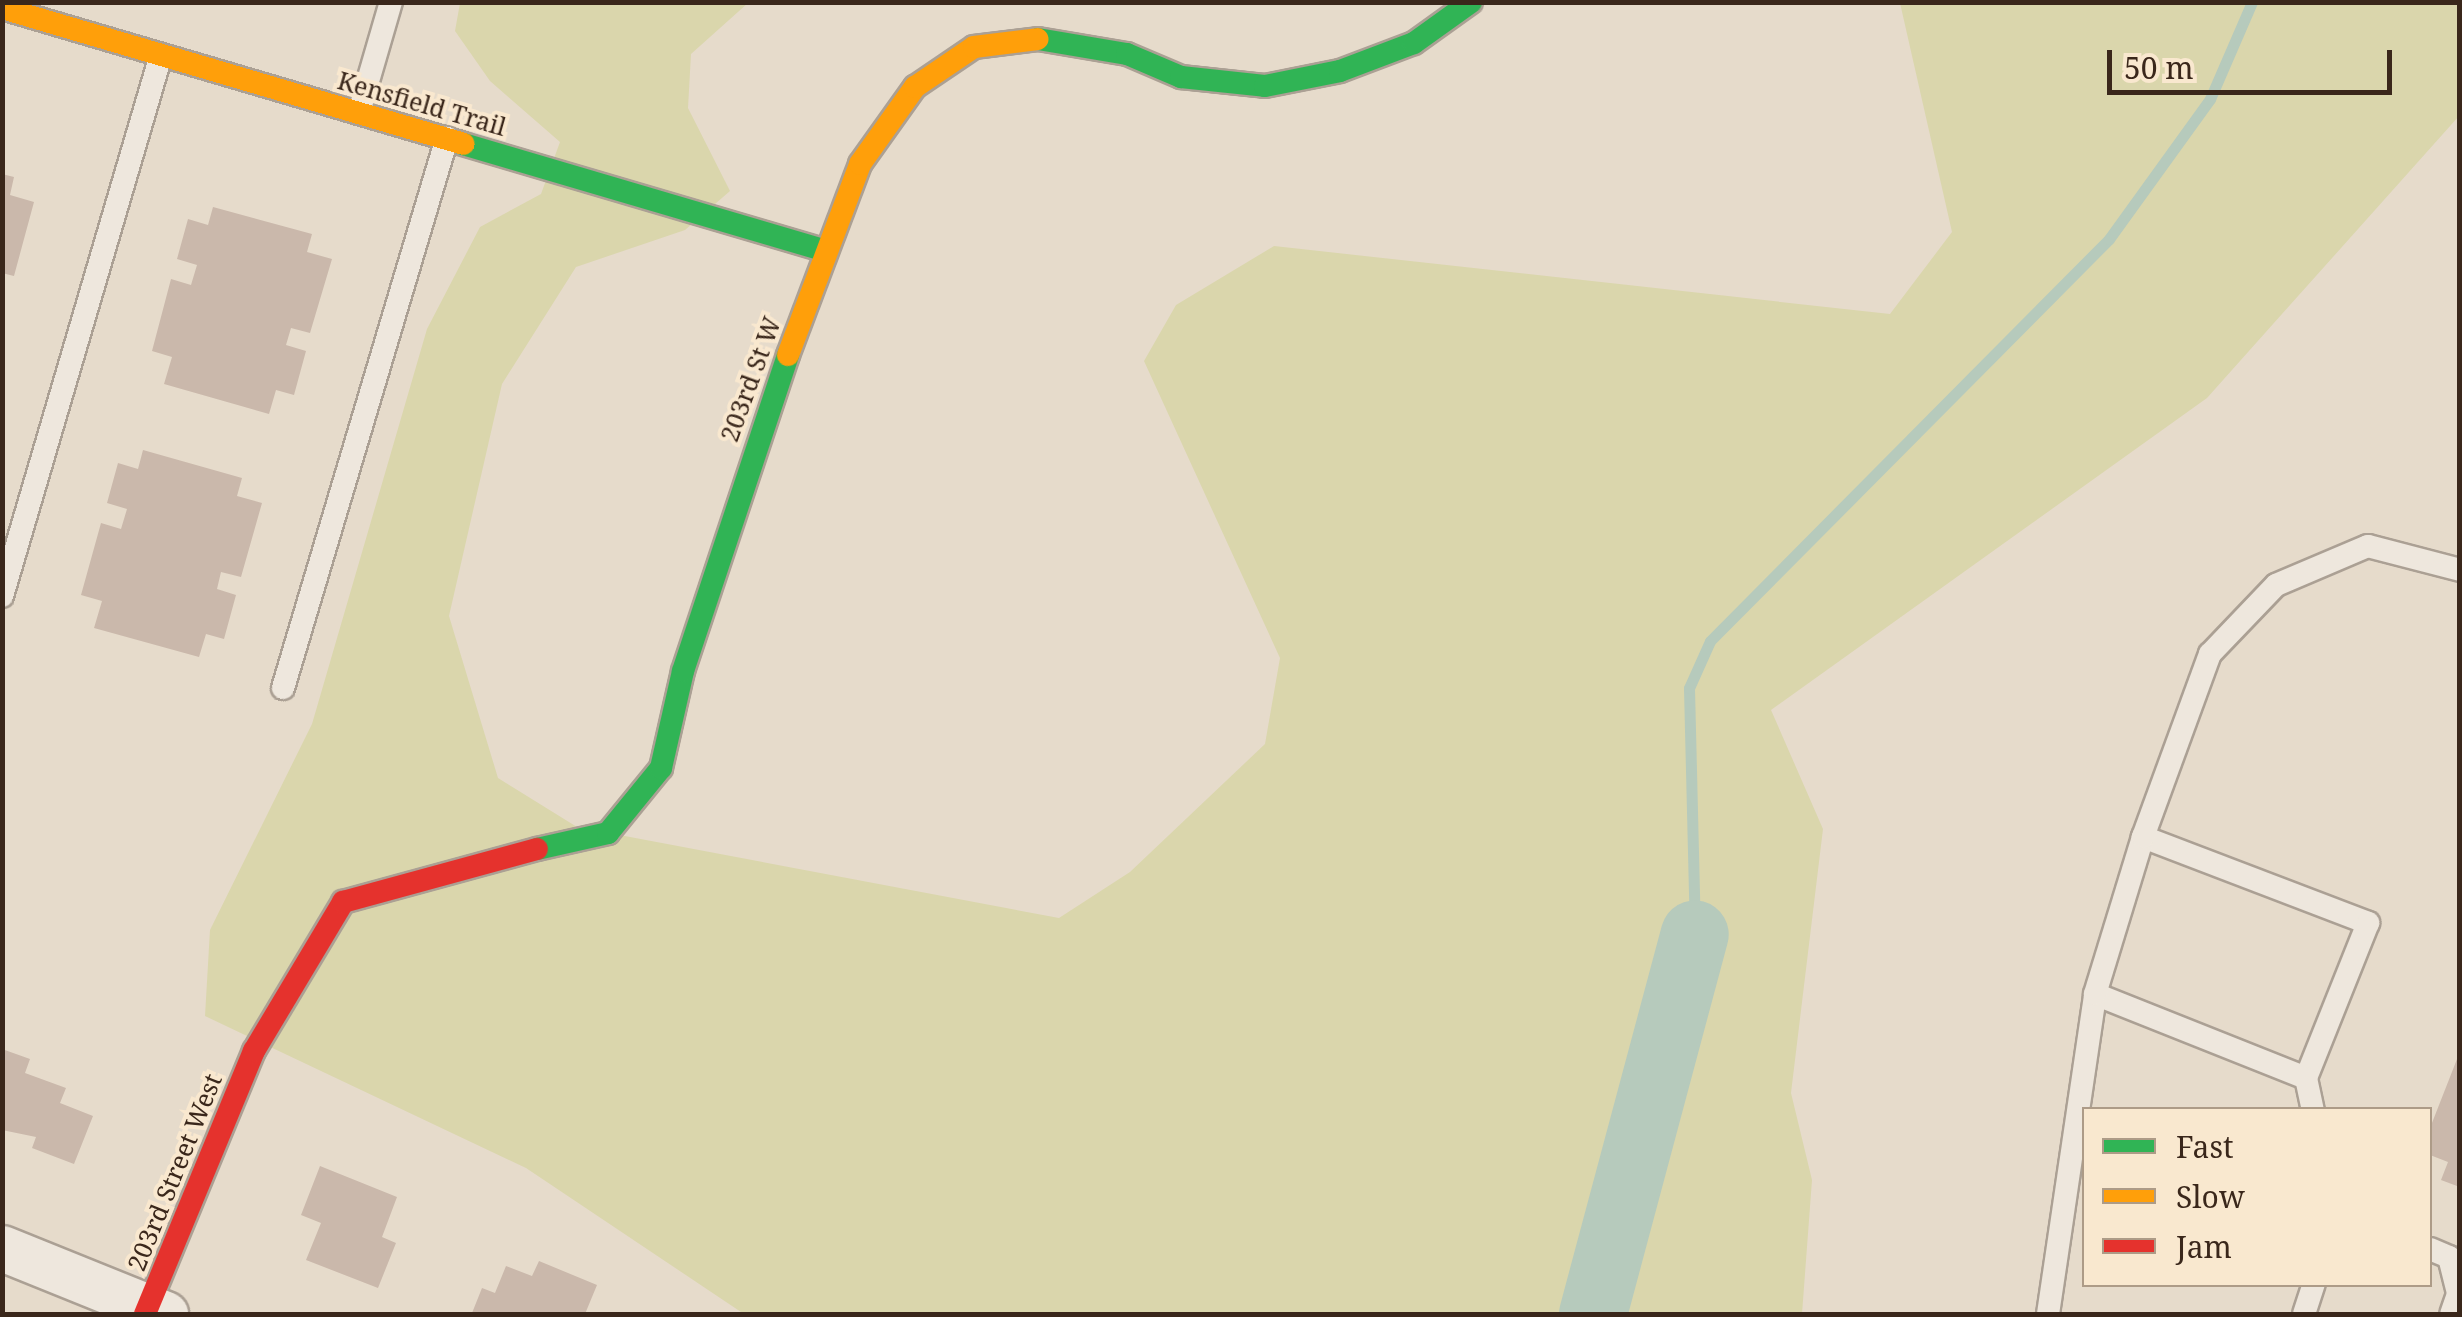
<!DOCTYPE html>
<html>
<head>
<meta charset="utf-8">
<style>
	body { margin:0 }
	#map { position:relative; width:2462px; height:1317px; overflow:hidden; background:#e6dbcb; font-family:"Noto Serif",serif }
	div>[style] { position:absolute }
	.green>* { inset:0; background:#dad6ac }
	.stream>* { height:11px; margin:-5.5px; padding:0 5.5px; transform-origin:5.5px; border-radius:5.5px; background:#b6cabc }
	.river>* { height:68px; margin:-34px; padding:0 34px; transform-origin:34px; border-radius:34px; background:#b6cabc }
	.building>* { inset:0; background:#cab8ab }
	.roads { filter:drop-shadow(2px 0 #aba094) drop-shadow(-2px 0 #aba094) drop-shadow(0 2px #aba094) drop-shadow(0 -2px #aba094) }
	.lane>* { height:22px; margin:-11px; padding:0 11px; transform-origin:11px; border-radius:11px; background:#eee7dd }
	.street>* { height:45px; margin:-22.5px; padding:0 22.5px; transform-origin:22.5px; border-radius:22.5px; background:#eee7dd }
	.fast>* { height:22px; margin:-11px; padding:0 11px; transform-origin:11px; border-radius:11px; background:#30b455 }
	.slow>* { height:22px; margin:-11px; padding:0 11px; transform-origin:11px; border-radius:11px; background:#ff9f0a }
	.jam>* { height:22px; margin:-11px; padding:0 11px; transform-origin:11px; border-radius:11px; background:#e5322d }
	span { translate:-50% -50%; white-space:nowrap; text-align:center; line-height:1.15; -webkit-text-stroke:8px #f9e8cf; paint-order:stroke }
	.street-label { font-size:25px; color:#3a271b }
	.frame { position:absolute; inset:0; border:5px solid #3a271b; pointer-events:none }
	.legend { position:absolute; left:2082px; top:1107px; width:350px; height:180px; box-sizing:border-box; background:#f9e8cf; border:2px solid #ad9b87; margin:0; padding:12px 18px; list-style:none; font-size:30px; color:#3a271b }
	.legend li { display:flex; align-items:center; gap:20px; height:50px }
	.legend b { width:50px; border:2px solid #ad9b87 }
	.scale { position:absolute; left:2107px; top:50px; width:285px; height:45px; box-sizing:border-box; border:5px solid #3a271b; border-top:0; padding-left:12px; font-size:30px; line-height:35px; white-space:nowrap; color:#3a271b; -webkit-text-stroke:8px #f9e8cf; paint-order:stroke }
</style>
</head>
<body>
<div id="map">
	<div class="green">
		<div style="clip-path:polygon(460px 3px,748px 3px,691px 54px,688px 108px,730px 191px,685px 230px,576px 267px,502px 384px,449px 616px,498px 778px,577px 827px,1059px 918px,1130px 872px,1265px 744px,1280px 658px,1144px 361px,1176px 305px,1274px 246px,1890px 314px,1952px 232px,1900px 3px,2459px 3px,2459px 116px,2207px 398px,1771px 710px,1823px 829px,1791px 1093px,1812px 1180px,1802px 1314px,744px 1314px,526px 1168px,205px 1016px,210px 930px,312px 724px,427px 329px,480px 227px,541px 194px,560px 142px,490px 81px,455px 31px)"></div>
	</div>
	<div class="stream">
		<div style="left:1695px;top:934px;width:246px;rotate:-91.4deg"></div>
		<div style="left:1689px;top:688px;width:51px;rotate:-65.9deg"></div>
		<div style="left:1710px;top:641px;width:566px;rotate:-45.21deg"></div>
		<div style="left:2109px;top:239px;width:173px;rotate:-54.2deg"></div>
		<div style="left:2210px;top:99px;width:106px;rotate:-66.6deg"></div>
	</div>
	<div class="river">
		<div style="left:1593px;top:1314px;width:393px;rotate:-75deg"></div>
	</div>
	<div class="building">
		<div style="clip-path:polygon(2px 174px,14px 177px,10px 195px,34px 202px,14px 276px,2px 273px)"></div>
		<div style="clip-path:polygon(213px 207px,312px 234px,307px 252px,332px 259px,310px 333px,291px 328px,286px 345px,306px 351px,294px 395px,276px 390px,269px 414px,164px 384px,172px 357px,152px 351px,171px 279px,191px 285px,197px 265px,177px 259px,188px 219px,208px 225px)"></div>
		<div style="clip-path:polygon(143px 450px,242px 478px,237px 496px,262px 503px,241px 577px,221px 572px,217px 589px,236px 595px,224px 639px,206px 634px,199px 657px,94px 628px,102px 601px,81px 595px,101px 523px,121px 529px,127px 509px,107px 503px,118px 463px,138px 469px)"></div>
		<div style="clip-path:polygon(2px 1049px,30px 1059px,25px 1073px,66px 1088px,60px 1103px,93px 1116px,74px 1164px,32px 1148px,36px 1137px,2px 1130px)"></div>
		<div style="clip-path:polygon(2459px 1054px,2460px 1179px,2457px 1186px,2441px 1180px,2448px 1162px,2430px 1155px,2430px 1128px)"></div>
		<div style="clip-path:polygon(320px 1166px,397px 1197px,382px 1237px,396px 1243px,378px 1288px,306px 1260px,321px 1223px,301px 1215px)"></div>
		<div style="clip-path:polygon(539px 1261px,597px 1285px,585px 1314px,472px 1313px,482px 1288px,495px 1293px,506px 1266px,532px 1276px)"></div>
	</div>
	<div class="roads">
		<div class="lane">
			<div style="left:359px;top:112px;width:115px;rotate:-73.8deg"></div>
			<div style="left:2px;top:596px;width:564px;rotate:-73.62deg"></div>
			<div style="left:283px;top:688px;width:574px;rotate:-73.4deg"></div>
			<div style="left:2143px;top:837px;width:241px;rotate:20.9deg"></div>
			<div style="left:2368px;top:923px;width:167px;rotate:111.8deg"></div>
			<div style="left:2095px;top:994px;width:227px;rotate:21.7deg"></div>
			<div style="left:2306px;top:1078px;width:33px;rotate:78deg"></div>
			<div style="left:2430px;top:1249px;width:21px;rotate:23deg"></div>
			<div style="left:2449px;top:1257px;width:38px;rotate:76deg"></div>
			<div style="left:2458px;top:1294px;width:21px;rotate:109deg"></div>
			<div style="left:2048px;top:1314px;width:323px;rotate:-81.6deg"></div>
			<div style="left:2095px;top:994px;width:164px;rotate:-73deg"></div>
			<div style="left:2143px;top:837px;width:195px;rotate:-69.9deg"></div>
			<div style="left:2210px;top:654px;width:95px;rotate:-46.3deg"></div>
			<div style="left:2276px;top:585px;width:100px;rotate:-23deg"></div>
			<div style="left:2368px;top:546px;width:95px;rotate:14.6deg"></div>
			<div style="left:2304px;top:1314px;width:32px;rotate:-72deg"></div>
		</div>
		<div class="street">
			<div style="left:2px;top:1248px;width:176px;rotate:22deg"></div>
		</div>
		<div class="fast">
			<div style="left:1038px;top:39px;width:90px;rotate:9.6deg"></div>
			<div style="left:1127px;top:54px;width:59px;rotate:23.1deg"></div>
			<div style="left:1181px;top:77px;width:84px;rotate:6.1deg"></div>
			<div style="left:1265px;top:86px;width:76px;rotate:-11.3deg"></div>
			<div style="left:1340px;top:71px;width:79px;rotate:-20.7deg"></div>
			<div style="left:1414px;top:43px;width:70px;rotate:-35.7deg"></div>
			<div style="left:463px;top:144px;width:378px;rotate:16.4deg"></div>
			<div style="left:537px;top:849px;width:73px;rotate:-12.7deg"></div>
			<div style="left:608px;top:833px;width:84px;rotate:-50.8deg"></div>
			<div style="left:661px;top:768px;width:99px;rotate:-77.2deg"></div>
			<div style="left:683px;top:671px;width:333px;rotate:-71.6deg"></div>
		</div>
		<div class="slow">
			<div style="left:2px;top:8px;width:481px;rotate:16.4deg"></div>
			<div style="left:788px;top:355px;width:204px;rotate:-69.3deg"></div>
			<div style="left:860px;top:164px;width:95px;rotate:-54.5deg"></div>
			<div style="left:915px;top:87px;width:71px;rotate:-34.1deg"></div>
			<div style="left:974px;top:47px;width:64px;rotate:-7.1deg"></div>
		</div>
		<div class="jam">
			<div style="left:145px;top:1314px;width:285px;rotate:-67.5deg"></div>
			<div style="left:254px;top:1051px;width:174px;rotate:-59.1deg"></div>
			<div style="left:343px;top:902px;width:201px;rotate:-15.3deg"></div>
		</div>
	</div>
	<div class="street-label">
		<span style="left:422px;top:103px;rotate:16deg">Kensfield Trail</span>
		<span style="left:750px;top:379px;rotate:-70deg">203rd St W</span>
		<span style="left:174px;top:1172px;rotate:-68deg">203rd Street West</span>
	</div>
	<div class="frame"></div>
	<ul class="legend">
	<li><b style="height:12px;background:#30b455"></b>Fast</li>
	<li><b style="height:12px;background:#ff9f0a"></b>Slow</li>
	<li><b style="height:12px;background:#e5322d"></b>Jam</li>
	</ul>
	<div class="scale">50 m</div>
</div>
</body>
</html>
